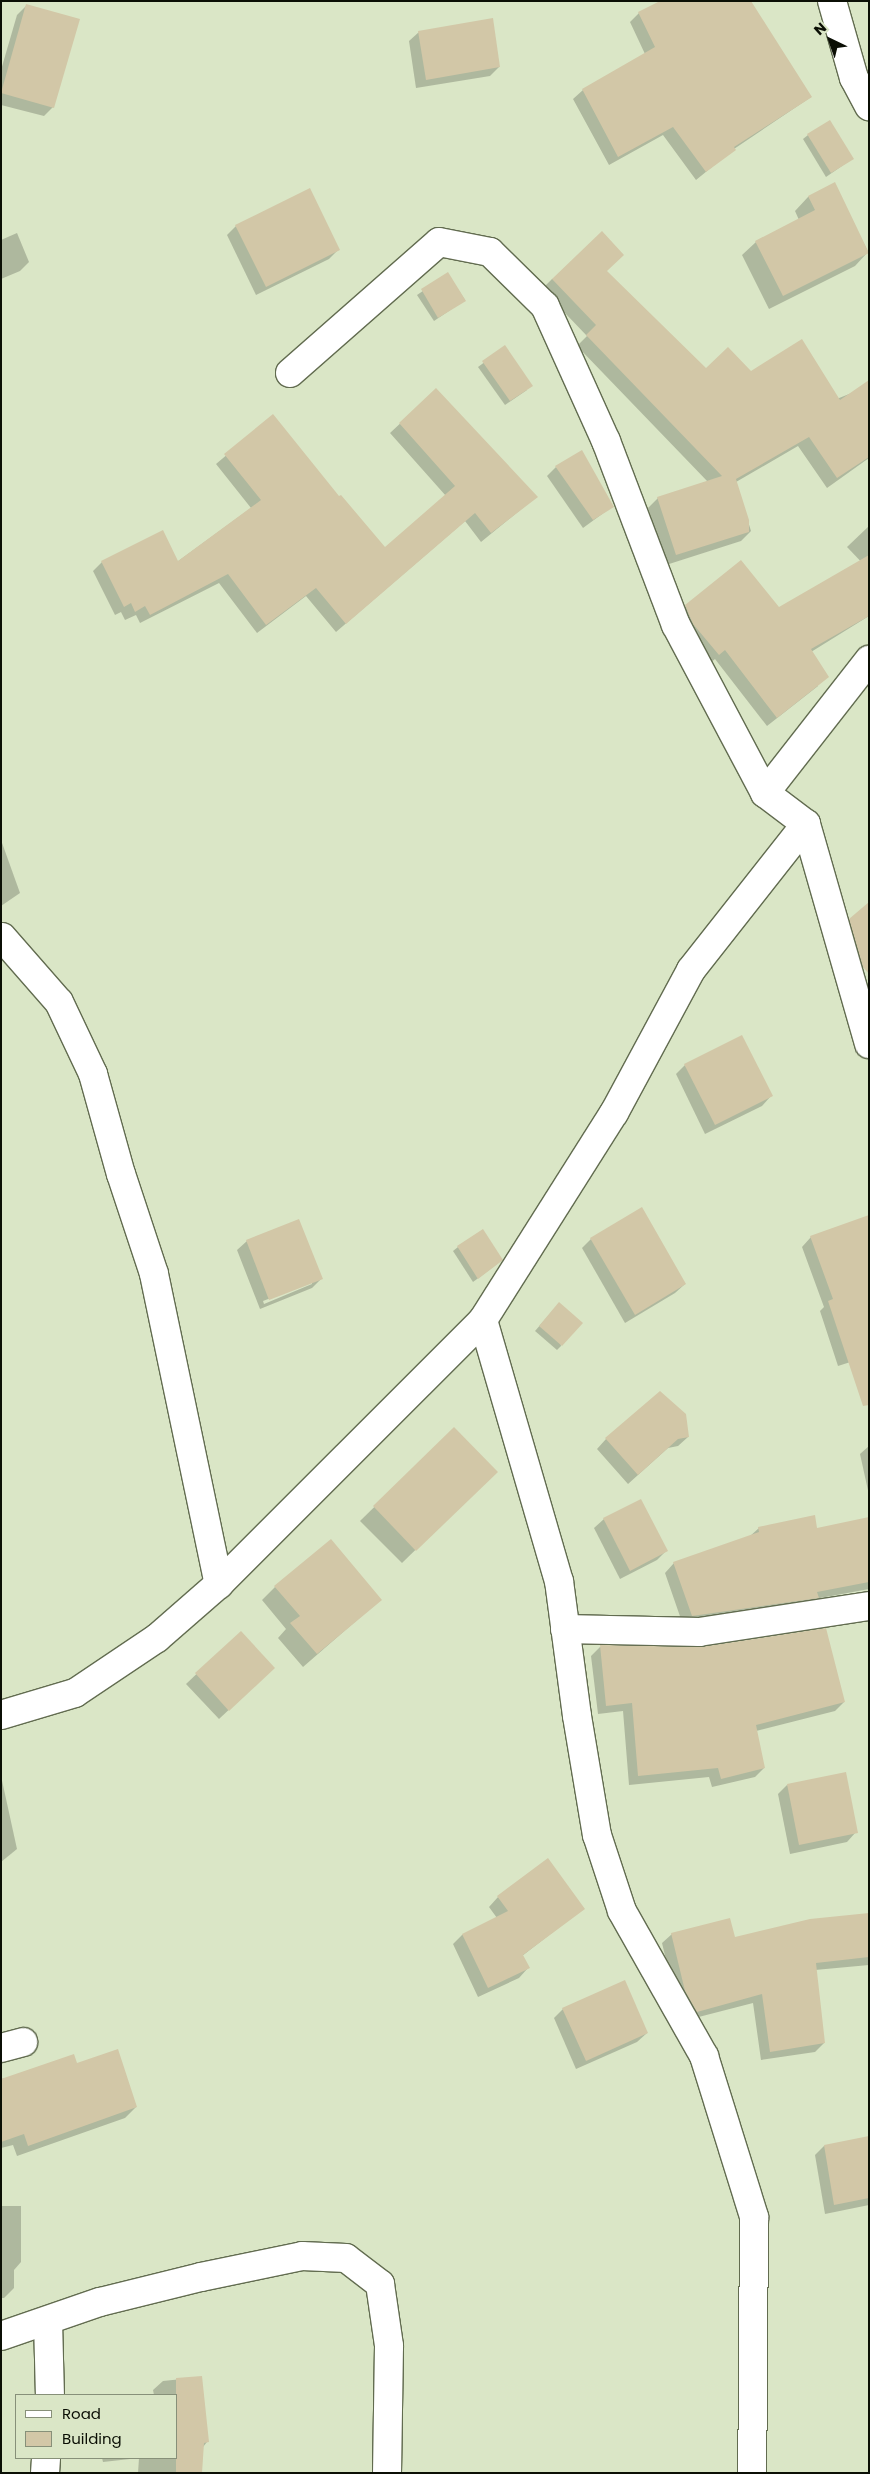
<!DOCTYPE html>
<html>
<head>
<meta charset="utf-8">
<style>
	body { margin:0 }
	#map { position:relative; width:870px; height:2474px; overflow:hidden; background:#dae6c6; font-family:Poppins,sans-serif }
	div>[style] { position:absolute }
	.shadow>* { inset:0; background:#0003 }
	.building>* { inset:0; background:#d2c7a7 }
	.roads { filter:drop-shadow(1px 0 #626c50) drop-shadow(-1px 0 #626c50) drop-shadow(0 1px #626c50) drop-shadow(0 -1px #626c50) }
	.street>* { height:28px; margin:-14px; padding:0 14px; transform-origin:14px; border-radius:14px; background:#fff }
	span { translate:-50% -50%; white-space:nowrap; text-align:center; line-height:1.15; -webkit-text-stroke:4.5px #dae6c6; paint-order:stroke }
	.frame { position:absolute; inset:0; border:2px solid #0b0f05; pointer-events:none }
	.legend { position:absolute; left:15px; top:2394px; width:162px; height:65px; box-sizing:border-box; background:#dae6c6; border:1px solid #879079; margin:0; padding:6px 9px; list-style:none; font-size:15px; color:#0b0f05 }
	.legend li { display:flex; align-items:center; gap:10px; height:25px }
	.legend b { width:25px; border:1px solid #879079 }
	.north { position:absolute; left:805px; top:15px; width:50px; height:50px; -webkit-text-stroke:4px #dae6c6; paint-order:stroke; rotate:318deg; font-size:14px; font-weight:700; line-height:20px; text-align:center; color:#0b0f05 }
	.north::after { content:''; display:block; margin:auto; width:18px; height:22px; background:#0b0f05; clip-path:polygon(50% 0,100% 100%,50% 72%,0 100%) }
</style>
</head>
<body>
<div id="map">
	<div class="shadow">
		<div style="clip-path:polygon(26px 6px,53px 107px,44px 116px,1px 105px,1px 70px,17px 15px)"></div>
		<div style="clip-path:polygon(639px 13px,811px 97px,734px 149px,696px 180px,663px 135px,609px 165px,573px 99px,583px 90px,645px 54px,630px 22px)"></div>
		<div style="clip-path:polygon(419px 32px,499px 67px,490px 76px,416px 88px,409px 41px)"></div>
		<div style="clip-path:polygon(808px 135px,852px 159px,826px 177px,803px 139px)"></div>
		<div style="clip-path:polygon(834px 184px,868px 252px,855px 266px,769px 309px,742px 255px,756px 242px,799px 220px,795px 211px,808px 197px)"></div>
		<div style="clip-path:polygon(236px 226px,338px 250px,329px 259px,256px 295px,227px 235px)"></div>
		<div style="clip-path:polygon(17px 233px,29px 262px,20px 271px,1px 279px,1px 240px)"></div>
		<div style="clip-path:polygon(606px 271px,762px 429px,869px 386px,869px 458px,827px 488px,798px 446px,736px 482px,751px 531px,741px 541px,666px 565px,648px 508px,658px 498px,708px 482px,577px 346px,587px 336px,542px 289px,552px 279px)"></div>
		<div style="clip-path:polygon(448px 274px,465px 300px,434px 321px,417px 295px)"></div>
		<div style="clip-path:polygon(505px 347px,527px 390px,505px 405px,478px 367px)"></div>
		<div style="clip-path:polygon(436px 390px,536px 497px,481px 542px,465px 521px,336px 632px,306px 596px,257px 633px,219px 583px,140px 623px,136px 615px,125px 620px,121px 612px,115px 615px,93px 571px,102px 562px,177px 562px,251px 508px,216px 464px,273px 416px,339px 498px,385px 548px,446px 496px,390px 433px)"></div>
		<div style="clip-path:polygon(556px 467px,613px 506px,583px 528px,547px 476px)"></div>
		<div style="clip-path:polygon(869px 526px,869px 570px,847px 547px)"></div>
		<div style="clip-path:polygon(686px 606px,779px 608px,869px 616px,811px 652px,818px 686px,767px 726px,715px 659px,709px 664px,677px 616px)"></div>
		<div style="clip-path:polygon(1px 840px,20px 893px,1px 906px)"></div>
		<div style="clip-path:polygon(850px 920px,869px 963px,854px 976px,841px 929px)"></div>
		<div style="clip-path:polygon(685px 1065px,771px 1096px,762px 1106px,705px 1134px,676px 1074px)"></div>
		<div style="clip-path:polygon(811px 1237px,869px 1356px,838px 1366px,820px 1311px,824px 1307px,802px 1247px)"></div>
		<div style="clip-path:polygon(591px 1239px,685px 1284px,675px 1293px,625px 1323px,582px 1248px)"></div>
		<div style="clip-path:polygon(evenodd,247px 1241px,322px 1278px,312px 1288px,260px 1309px,237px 1250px,247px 1241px,312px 1282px,312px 1284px,264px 1304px,263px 1301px,312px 1282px)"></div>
		<div style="clip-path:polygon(458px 1247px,497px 1264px,473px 1282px,453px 1251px)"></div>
		<div style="clip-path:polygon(555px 1308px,561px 1346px,557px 1350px,535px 1331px)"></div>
		<div style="clip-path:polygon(454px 1429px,482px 1485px,402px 1563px,360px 1521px)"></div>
		<div style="clip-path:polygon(688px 1437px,678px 1446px,668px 1448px,628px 1484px,597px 1449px,606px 1439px)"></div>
		<div style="clip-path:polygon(869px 1446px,869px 1495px,860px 1454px)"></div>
		<div style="clip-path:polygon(869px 1518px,869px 1589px,815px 1599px,808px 1607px,683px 1625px,665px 1573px,674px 1563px,749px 1537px,759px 1528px,816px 1529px)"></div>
		<div style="clip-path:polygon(604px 1519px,666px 1551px,657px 1560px,620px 1579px,594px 1528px)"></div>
		<div style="clip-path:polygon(275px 1587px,380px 1600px,303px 1667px,278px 1638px,286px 1629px,262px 1600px)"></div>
		<div style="clip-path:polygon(241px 1632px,264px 1677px,219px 1719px,186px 1684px)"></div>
		<div style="clip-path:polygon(600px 1647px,701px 1649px,844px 1702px,835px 1711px,756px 1731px,764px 1768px,755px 1777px,712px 1787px,709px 1777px,629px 1785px,623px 1711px,598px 1714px,591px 1656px)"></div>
		<div style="clip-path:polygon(1px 1776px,17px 1849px,1px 1862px)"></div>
		<div style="clip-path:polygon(787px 1785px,856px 1832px,847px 1842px,790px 1854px,778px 1794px)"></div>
		<div style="clip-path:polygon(498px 1897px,584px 1908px,522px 1956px,528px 1968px,519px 1978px,478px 1997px,453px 1944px,462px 1935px,497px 1918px,489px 1907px)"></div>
		<div style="clip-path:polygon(869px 1914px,869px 1965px,815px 1970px,824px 2043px,815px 2052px,761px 2060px,753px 2003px,687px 2020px,676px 2001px,662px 1943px,672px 1934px,734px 1939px)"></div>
		<div style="clip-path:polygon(563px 2009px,647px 2033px,637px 2042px,576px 2069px,554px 2018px)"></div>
		<div style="clip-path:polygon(76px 2065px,136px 2107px,125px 2118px,17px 2156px,13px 2145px,1px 2148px,1px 2079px)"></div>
		<div style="clip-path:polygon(869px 2138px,869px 2205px,825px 2214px,815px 2155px,824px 2146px)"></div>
		<div style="clip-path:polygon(1px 2206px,21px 2206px,21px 2262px,14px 2270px,14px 2288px,4px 2298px,1px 2298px)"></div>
		<div style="clip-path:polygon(201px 2377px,207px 2442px,203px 2447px,201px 2473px,138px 2473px,139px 2458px,103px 2462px,102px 2458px,176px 2458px,176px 2395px,154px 2395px,153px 2390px,163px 2381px)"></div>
	</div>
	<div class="building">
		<div style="clip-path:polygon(660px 1px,751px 1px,812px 97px,734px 147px,736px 150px,706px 172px,673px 127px,618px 157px,582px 89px,655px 47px,638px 12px)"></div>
		<div style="clip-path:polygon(26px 4px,80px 19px,54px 108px,1px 93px)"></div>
		<div style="clip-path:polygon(493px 18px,500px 67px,426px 80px,418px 31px)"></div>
		<div style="clip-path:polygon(830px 120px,854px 159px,831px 173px,807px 134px)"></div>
		<div style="clip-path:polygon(835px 182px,869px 253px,783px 296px,755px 241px,815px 210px,808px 196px)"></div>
		<div style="clip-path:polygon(310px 188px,340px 250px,266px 287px,235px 225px)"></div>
		<div style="clip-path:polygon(602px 231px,624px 255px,607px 271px,706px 368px,728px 347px,751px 371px,802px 339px,840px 400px,869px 380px,869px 457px,837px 478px,809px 437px,736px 479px,749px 520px,749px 532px,676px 555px,657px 497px,722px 476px,586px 335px,596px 325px,552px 279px)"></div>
		<div style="clip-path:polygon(448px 272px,466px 301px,438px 318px,421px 289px)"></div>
		<div style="clip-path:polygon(505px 345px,533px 386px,510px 401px,482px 361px)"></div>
		<div style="clip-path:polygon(436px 388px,538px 497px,491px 533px,475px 513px,346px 624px,316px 588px,266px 625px,228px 574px,150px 615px,145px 606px,135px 612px,131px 603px,124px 607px,101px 561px,163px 530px,178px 561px,261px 500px,224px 454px,273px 414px,339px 496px,341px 495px,385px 547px,455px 486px,399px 423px)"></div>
		<div style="clip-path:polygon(582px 450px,614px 507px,593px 520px,555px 466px)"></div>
		<div style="clip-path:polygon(869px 555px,869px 616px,811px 649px,829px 677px,777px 718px,725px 650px,719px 655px,693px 624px,685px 605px,741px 560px,779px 607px)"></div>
		<div style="clip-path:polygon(869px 902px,869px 974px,863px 967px,849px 919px)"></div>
		<div style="clip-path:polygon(742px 1035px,773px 1096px,715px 1125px,684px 1064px)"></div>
		<div style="clip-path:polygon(642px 1207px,686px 1284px,635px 1315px,590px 1238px)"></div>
		<div style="clip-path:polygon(869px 1215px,869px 1405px,863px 1406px,828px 1301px,833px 1299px,810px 1236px)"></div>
		<div style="clip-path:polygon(299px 1219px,323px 1279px,269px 1300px,246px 1240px)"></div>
		<div style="clip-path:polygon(483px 1229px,503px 1260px,478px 1279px,457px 1246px)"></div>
		<div style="clip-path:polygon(559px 1302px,583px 1323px,562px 1346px,539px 1326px)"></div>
		<div style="clip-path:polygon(660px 1391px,686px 1414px,689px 1437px,678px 1439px,638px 1475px,605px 1438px)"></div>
		<div style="clip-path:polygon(454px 1427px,498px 1472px,416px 1551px,373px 1506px)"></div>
		<div style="clip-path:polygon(641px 1499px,668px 1551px,630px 1571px,603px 1518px)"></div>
		<div style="clip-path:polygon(815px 1515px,817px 1528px,869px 1517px,869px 1582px,817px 1592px,819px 1598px,692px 1616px,673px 1562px,759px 1532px,758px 1527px)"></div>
		<div style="clip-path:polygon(331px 1539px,382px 1600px,317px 1654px,290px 1623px,300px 1616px,274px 1586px)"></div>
		<div style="clip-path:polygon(826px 1628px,845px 1702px,756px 1725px,765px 1768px,721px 1779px,718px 1768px,638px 1776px,632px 1703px,606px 1706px,600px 1645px,701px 1647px)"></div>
		<div style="clip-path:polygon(241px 1631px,275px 1668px,229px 1711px,195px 1673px)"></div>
		<div style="clip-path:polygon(846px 1772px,858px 1833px,799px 1845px,787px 1784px)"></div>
		<div style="clip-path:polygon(548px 1858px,585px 1909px,523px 1955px,530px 1968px,488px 1988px,462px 1934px,508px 1911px,497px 1896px)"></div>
		<div style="clip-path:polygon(869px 1913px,869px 1957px,816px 1963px,825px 2043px,770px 2052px,762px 1994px,697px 2012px,685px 1991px,671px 1933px,730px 1918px,735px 1937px,810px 1919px)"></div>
		<div style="clip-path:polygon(625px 1980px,648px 2033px,586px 2061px,562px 2008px)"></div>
		<div style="clip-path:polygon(118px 2049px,137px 2107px,28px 2146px,24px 2134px,1px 2142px,1px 2079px,74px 2054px,77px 2063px)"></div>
		<div style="clip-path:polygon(869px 2136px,869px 2198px,834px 2205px,824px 2145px)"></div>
		<div style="clip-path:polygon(202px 2376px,209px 2442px,204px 2443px,202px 2473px,176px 2473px,176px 2378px)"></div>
	</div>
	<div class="roads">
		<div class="street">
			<div style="left:832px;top:1px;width:80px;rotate:74.1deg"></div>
			<div style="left:854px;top:78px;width:32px;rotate:62deg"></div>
			<div style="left:290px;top:373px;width:198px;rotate:-41.3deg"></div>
			<div style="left:439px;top:242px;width:52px;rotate:11.1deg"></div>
			<div style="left:490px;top:252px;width:77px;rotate:44.5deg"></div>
			<div style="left:545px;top:306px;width:148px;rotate:65.7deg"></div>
			<div style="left:606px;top:441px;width:197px;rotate:69.2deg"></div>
			<div style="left:676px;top:625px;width:190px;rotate:62.1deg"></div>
			<div style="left:806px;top:824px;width:229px;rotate:74deg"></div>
			<div style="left:2px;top:937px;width:86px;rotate:48.8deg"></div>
			<div style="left:59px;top:1002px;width:80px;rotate:64.7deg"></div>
			<div style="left:93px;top:1074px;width:104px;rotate:74.4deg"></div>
			<div style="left:121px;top:1174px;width:105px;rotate:71.7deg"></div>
			<div style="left:154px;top:1274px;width:317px;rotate:78.2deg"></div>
			<div style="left:483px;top:1320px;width:272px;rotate:73.8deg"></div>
			<div style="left:559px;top:1581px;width:136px;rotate:82.4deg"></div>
			<div style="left:577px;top:1716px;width:121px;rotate:80.5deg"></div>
			<div style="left:597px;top:1835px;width:80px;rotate:71.8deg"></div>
			<div style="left:622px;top:1911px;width:167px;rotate:60.5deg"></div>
			<div style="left:704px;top:2056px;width:169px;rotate:72.7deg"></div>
			<div style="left:754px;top:2217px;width:256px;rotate:90.4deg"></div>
			<div style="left:565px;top:1629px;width:134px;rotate:1.3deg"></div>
			<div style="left:699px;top:1632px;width:172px;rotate:-8.7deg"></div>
			<div style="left:1px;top:1715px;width:77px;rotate:-16.6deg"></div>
			<div style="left:75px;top:1693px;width:99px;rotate:-33.9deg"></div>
			<div style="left:157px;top:1638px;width:82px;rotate:-41.1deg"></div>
			<div style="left:219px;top:1584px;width:373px;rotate:-45deg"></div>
			<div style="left:483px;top:1320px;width:245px;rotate:-57.7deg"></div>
			<div style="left:614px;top:1113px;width:162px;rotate:-61.7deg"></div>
			<div style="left:691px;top:970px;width:186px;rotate:-51.8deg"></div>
			<div style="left:806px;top:824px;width:51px;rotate:-142.9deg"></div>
			<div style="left:765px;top:793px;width:169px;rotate:-52deg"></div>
			<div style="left:1px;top:2048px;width:23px;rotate:-15deg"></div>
			<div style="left:48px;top:2321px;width:74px;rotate:88.5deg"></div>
			<div style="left:1px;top:2336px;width:105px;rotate:-19deg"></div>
			<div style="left:100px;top:2302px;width:104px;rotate:-13.9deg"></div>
			<div style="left:201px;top:2277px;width:103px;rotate:-11.7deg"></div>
			<div style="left:302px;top:2256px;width:44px;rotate:2.6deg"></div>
			<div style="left:346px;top:2258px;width:43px;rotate:37.4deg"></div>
			<div style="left:380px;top:2284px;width:63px;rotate:81.7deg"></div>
			<div style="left:389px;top:2346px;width:127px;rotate:90.9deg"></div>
			<div style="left:45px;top:2473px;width:15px;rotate:-86deg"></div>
		</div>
	</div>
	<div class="frame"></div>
	<ul class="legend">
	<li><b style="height:6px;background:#fff"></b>Road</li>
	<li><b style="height:14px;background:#d2c7a7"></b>Building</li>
	</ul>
	<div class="north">N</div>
</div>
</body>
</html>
